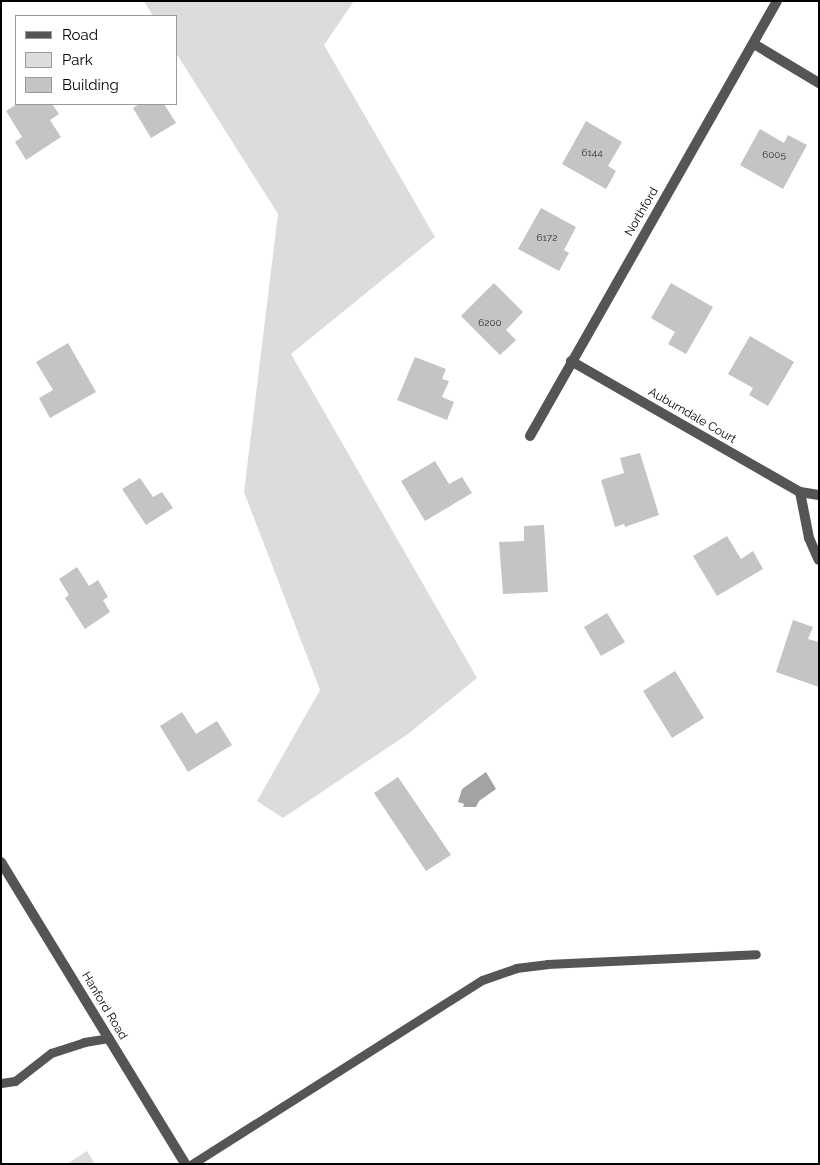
<!DOCTYPE html>
<html>
<head>
<meta charset="utf-8">
<style>
	body { margin:0 }
	#map { position:relative; width:820px; height:1165px; overflow:hidden; background:#fff; font-family:Raleway,sans-serif }
	div>[style] { position:absolute }
	.green>* { inset:0; background:#dcdcdc }
	.water>* { inset:0; background:#a3a3a3 }
	.building>* { inset:0; background:#c4c4c4 }
	.lane>* { height:9px; margin:-4.5px; padding:0 4.5px; transform-origin:4.5px; border-radius:4.5px; background:#555 }
	.street>* { height:10px; margin:-5px; padding:0 5px; transform-origin:5px; border-radius:5px; background:#555 }
	span { translate:-50% -50%; white-space:nowrap; text-align:center; line-height:1.15; -webkit-text-stroke:4.5px #fff; paint-order:stroke }
	.number-label { font-size:10px; color:#313131 }
	.number-label span { -webkit-text-stroke-width:0 }
	.street-label { font-size:12px; color:#000 }
	.frame { position:absolute; inset:0; border:2px solid #000; pointer-events:none }
	.legend { position:absolute; left:15px; top:15px; width:162px; height:90px; box-sizing:border-box; background:#fff; border:1px solid #999; margin:0; padding:6px 9px; list-style:none; font-size:15px; color:#000 }
	.legend li { display:flex; align-items:center; gap:10px; height:25px }
	.legend b { width:25px; border:1px solid #999 }
</style>
</head>
<body>
<div id="map">
	<div class="green">
		<div style="clip-path:polygon(144px 1px,354px 1px,324px 45px,435px 237px,291px 354px,477px 678px,408px 734px,283px 818px,257px 801px,320px 690px,244px 492px,278px 214px,176px 53px,176px 16px,153px 16px)"></div>
		<div style="clip-path:polygon(87px 1151px,95px 1164px,67px 1164px)"></div>
	</div>
	<div class="water">
		<div style="clip-path:polygon(486px 772px,496px 789px,479px 801px,476px 807px,463px 807px,464px 804px,458px 802px,462px 789px)"></div>
	</div>
	<div class="building">
		<div style="clip-path:polygon(17px 104px,52px 104px,59px 114px,50px 120px,61px 137px,26px 160px,15px 142px,22px 137px,6px 111px)"></div>
		<div style="clip-path:polygon(139px 104px,164px 104px,176px 123px,151px 138px,133px 108px)"></div>
		<div style="clip-path:polygon(586px 121px,622px 142px,608px 166px,616px 171px,606px 189px,562px 164px)"></div>
		<div style="clip-path:polygon(760px 129px,784px 143px,788px 135px,807px 145px,783px 189px,740px 165px)"></div>
		<div style="clip-path:polygon(541px 208px,576px 227px,564px 250px,569px 253px,559px 271px,518px 249px)"></div>
		<div style="clip-path:polygon(494px 283px,523px 312px,506px 330px,516px 340px,500px 355px,461px 316px)"></div>
		<div style="clip-path:polygon(671px 283px,713px 307px,686px 354px,668px 344px,675px 332px,651px 318px)"></div>
		<div style="clip-path:polygon(750px 336px,794px 362px,768px 406px,749px 395px,753px 388px,728px 374px)"></div>
		<div style="clip-path:polygon(68px 343px,96px 392px,50px 418px,39px 398px,53px 390px,36px 362px)"></div>
		<div style="clip-path:polygon(415px 357px,446px 369px,442px 379px,449px 381px,442px 397px,454px 402px,447px 420px,397px 400px)"></div>
		<div style="clip-path:polygon(640px 453px,659px 515px,625px 527px,624px 524px,615px 527px,601px 480px,624px 473px,620px 458px)"></div>
		<div style="clip-path:polygon(435px 461px,449px 484px,462px 477px,472px 493px,425px 521px,401px 481px)"></div>
		<div style="clip-path:polygon(140px 478px,153px 497px,162px 492px,173px 508px,146px 525px,122px 489px)"></div>
		<div style="clip-path:polygon(544px 525px,548px 592px,503px 594px,499px 542px,524px 541px,524px 526px)"></div>
		<div style="clip-path:polygon(727px 536px,741px 559px,753px 551px,763px 569px,717px 596px,693px 556px)"></div>
		<div style="clip-path:polygon(77px 567px,89px 586px,98px 580px,108px 597px,103px 600px,110px 612px,85px 629px,65px 598px,69px 595px,59px 579px)"></div>
		<div style="clip-path:polygon(607px 613px,625px 642px,601px 656px,584px 627px)"></div>
		<div style="clip-path:polygon(793px 620px,813px 627px,808px 639px,819px 642px,819px 687px,776px 672px)"></div>
		<div style="clip-path:polygon(675px 671px,704px 718px,672px 738px,643px 691px)"></div>
		<div style="clip-path:polygon(182px 712px,196px 734px,217px 721px,232px 745px,188px 772px,160px 726px)"></div>
		<div style="clip-path:polygon(398px 777px,451px 855px,426px 871px,374px 793px)"></div>
	</div>
	<div class="lane">
		<div style="left:1px;top:1083px;width:14px;rotate:-8deg"></div>
		<div style="left:15px;top:1081px;width:46px;rotate:-37.9deg"></div>
		<div style="left:51px;top:1053px;width:35px;rotate:-18deg"></div>
		<div style="left:84px;top:1042px;width:25px;rotate:-9deg"></div>
		<div style="left:192px;top:1164px;width:343px;rotate:-32.4deg"></div>
		<div style="left:482px;top:980px;width:36px;rotate:-19deg"></div>
		<div style="left:516px;top:968px;width:31px;rotate:-7deg"></div>
		<div style="left:547px;top:964px;width:209px;rotate:-2.7deg"></div>
	</div>
	<div class="street">
		<div style="left:754px;top:44px;width:76px;rotate:31deg"></div>
		<div style="left:571px;top:361px;width:264px;rotate:29.8deg"></div>
		<div style="left:800px;top:492px;width:19px;rotate:9deg"></div>
		<div style="left:530px;top:436px;width:500px;rotate:-60.41deg"></div>
		<div style="left:800px;top:492px;width:47px;rotate:78.9deg"></div>
		<div style="left:809px;top:538px;width:24px;rotate:66deg"></div>
		<div style="left:1px;top:862px;width:354px;rotate:58.6deg"></div>
	</div>
	<div class="number-label">
		<span style="left:592px;top:153px">6144</span>
		<span style="left:774px;top:155px">6005</span>
		<span style="left:547px;top:238px">6172</span>
		<span style="left:490px;top:323px">6200</span>
	</div>
	<div class="street-label">
		<span style="left:642px;top:212px;rotate:-60deg">Northford</span>
		<span style="left:692px;top:416px;rotate:30deg">Auburndale Court</span>
		<span style="left:104px;top:1006px;rotate:59deg">Hanford Road</span>
	</div>
	<div class="frame"></div>
	<ul class="legend">
	<li><b style="height:6px;background:#555"></b>Road</li>
	<li><b style="height:14px;background:#dcdcdc"></b>Park</li>
	<li><b style="height:14px;background:#c4c4c4"></b>Building</li>
	</ul>
</div>
</body>
</html>
